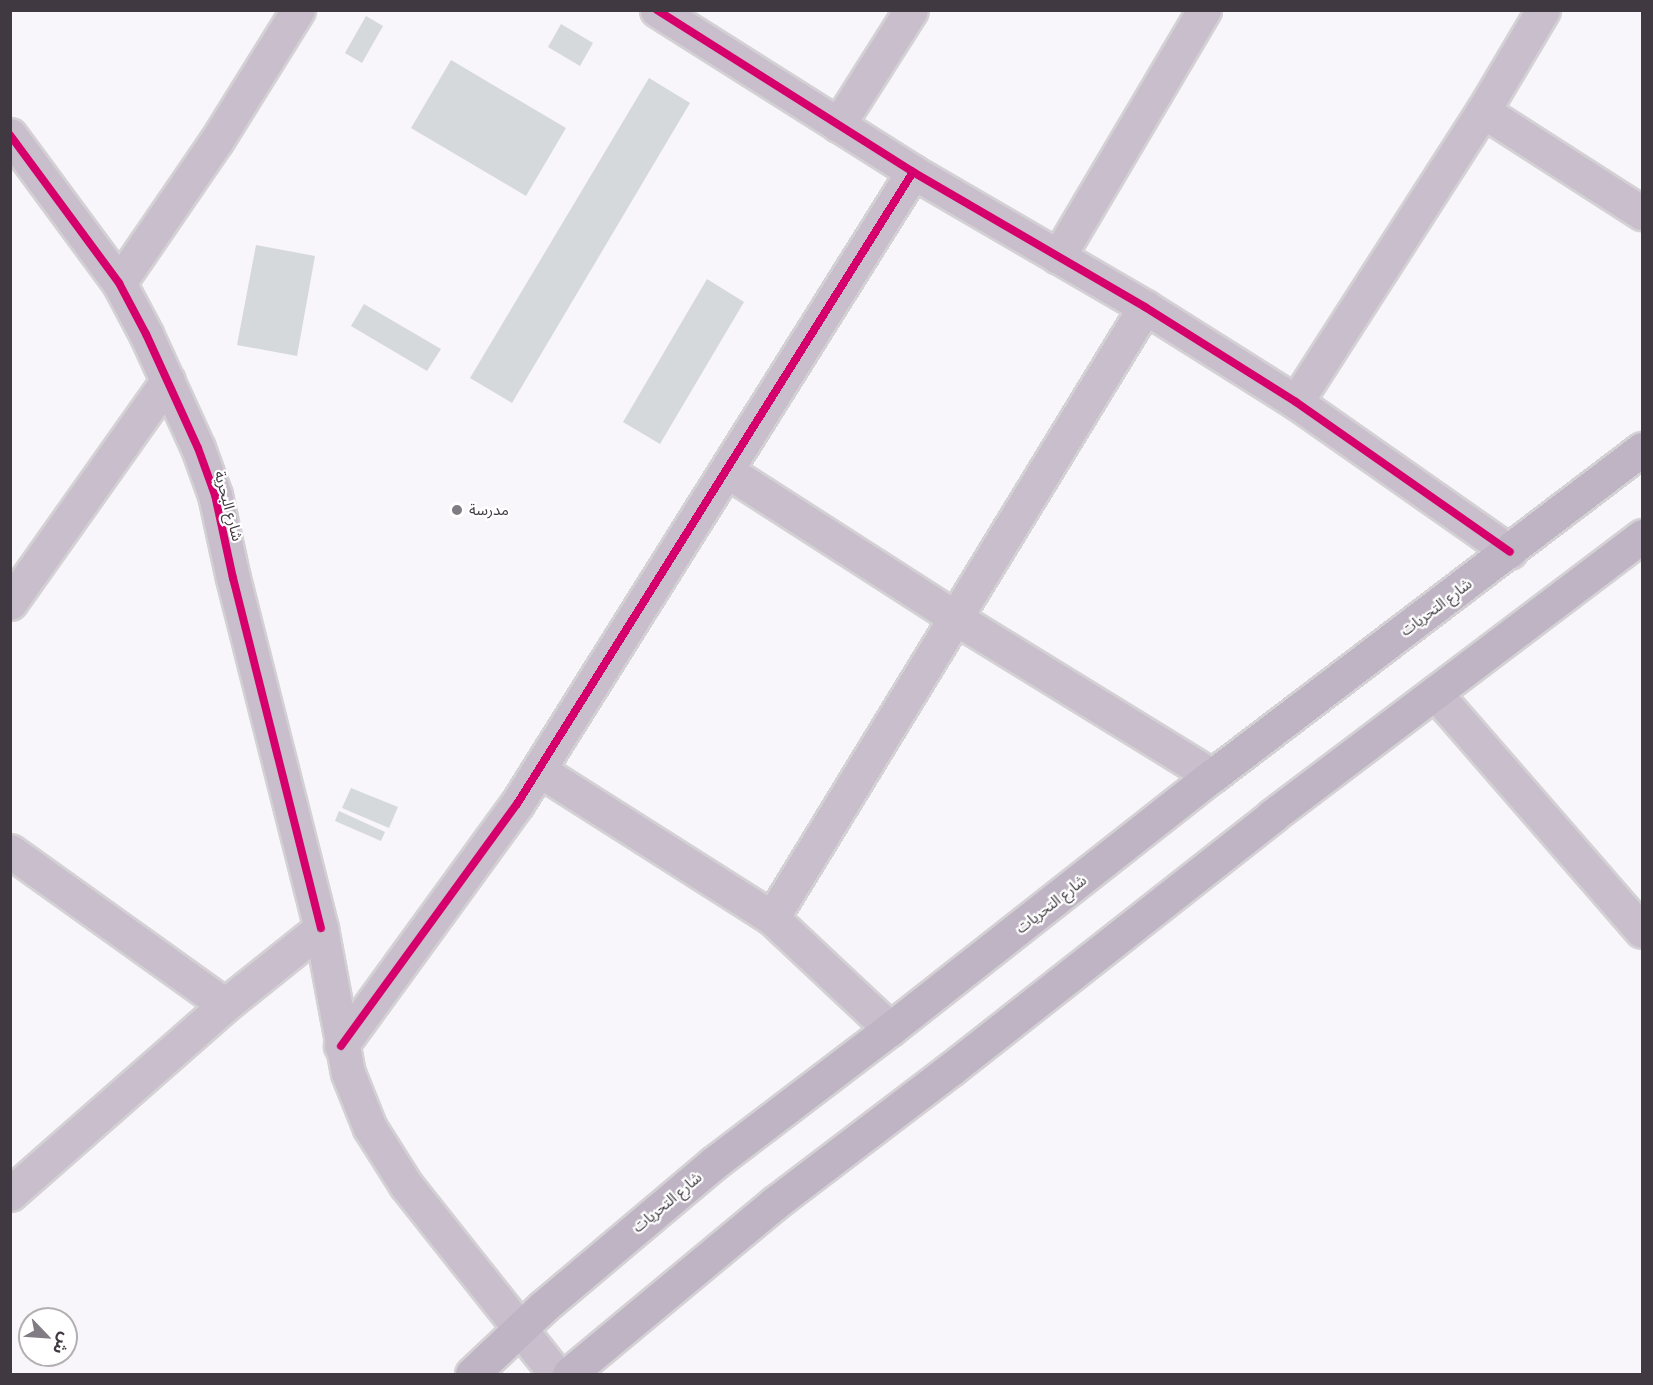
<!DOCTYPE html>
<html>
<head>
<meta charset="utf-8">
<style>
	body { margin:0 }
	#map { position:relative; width:1653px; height:1385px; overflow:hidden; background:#f9f6fb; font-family:Ubuntu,"Noto Sans Arabic",sans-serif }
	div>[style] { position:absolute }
	.building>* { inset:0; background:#d5d9db }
	.roads { filter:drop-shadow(2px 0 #d4d1d5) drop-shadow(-2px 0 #d4d1d5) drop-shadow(0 2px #d4d1d5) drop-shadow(0 -2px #d4d1d5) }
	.minor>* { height:33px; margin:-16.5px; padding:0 16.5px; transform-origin:16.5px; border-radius:16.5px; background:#c9bfcc }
	.secondary>* { height:33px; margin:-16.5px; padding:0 16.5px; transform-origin:16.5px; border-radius:16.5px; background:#bfb4c3 }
	.cycleway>* { height:8px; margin:-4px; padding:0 4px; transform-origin:4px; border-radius:4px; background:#d6006c }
	.dots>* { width:16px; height:16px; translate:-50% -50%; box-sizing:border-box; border:3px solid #fff; border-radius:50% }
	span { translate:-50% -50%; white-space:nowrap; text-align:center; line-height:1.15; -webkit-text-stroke:4.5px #fff; paint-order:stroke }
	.street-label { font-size:15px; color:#403942 }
	.poi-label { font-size:15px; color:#403942 }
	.left { translate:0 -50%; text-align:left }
	.frame { position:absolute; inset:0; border:12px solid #403942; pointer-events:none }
	.north { position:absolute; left:18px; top:1307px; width:60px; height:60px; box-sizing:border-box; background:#fff; border:2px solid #b3b0b3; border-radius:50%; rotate:115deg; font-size:16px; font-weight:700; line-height:24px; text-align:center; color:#403942 }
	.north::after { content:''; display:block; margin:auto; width:21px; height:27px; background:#817b83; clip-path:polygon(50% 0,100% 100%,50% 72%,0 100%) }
</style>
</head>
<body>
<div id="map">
	<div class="building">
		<div style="clip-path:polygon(366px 16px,383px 26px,362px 63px,345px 53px)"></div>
		<div style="clip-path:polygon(561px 24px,593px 43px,580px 66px,548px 47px)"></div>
		<div style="clip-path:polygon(451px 60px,566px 128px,526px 196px,411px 128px)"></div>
		<div style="clip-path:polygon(649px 78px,690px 103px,512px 403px,470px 378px)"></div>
		<div style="clip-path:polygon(256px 245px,315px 256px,297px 356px,237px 345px)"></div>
		<div style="clip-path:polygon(707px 279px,744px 302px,660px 444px,623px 422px)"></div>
		<div style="clip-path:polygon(364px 304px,441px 349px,427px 371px,351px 326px)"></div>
		<div style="clip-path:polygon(351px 788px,398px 807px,389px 828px,342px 808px)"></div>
		<div style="clip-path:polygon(339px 811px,385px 832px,381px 841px,335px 821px)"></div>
	</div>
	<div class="roads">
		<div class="minor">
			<div style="left:657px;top:10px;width:303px;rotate:32.3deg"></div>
			<div style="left:913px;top:172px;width:268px;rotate:30.2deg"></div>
			<div style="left:1145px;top:307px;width:178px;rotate:32.2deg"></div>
			<div style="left:1296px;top:402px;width:261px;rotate:35deg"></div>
			<div style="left:1483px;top:111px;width:189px;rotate:32.7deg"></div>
			<div style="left:838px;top:125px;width:136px;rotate:-57.6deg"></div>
			<div style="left:10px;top:135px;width:184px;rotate:53.6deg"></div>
			<div style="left:119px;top:283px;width:58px;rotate:62.1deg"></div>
			<div style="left:146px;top:334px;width:125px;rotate:65.5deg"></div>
			<div style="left:198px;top:448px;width:50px;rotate:70.1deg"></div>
			<div style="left:215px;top:495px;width:85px;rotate:77.8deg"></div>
			<div style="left:233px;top:578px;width:361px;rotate:75.9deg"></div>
			<div style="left:1058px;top:257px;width:287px;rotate:-59.4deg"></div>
			<div style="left:119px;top:283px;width:173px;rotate:-55.6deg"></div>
			<div style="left:217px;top:140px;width:153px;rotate:-58.1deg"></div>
			<div style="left:1296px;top:402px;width:346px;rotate:-57.3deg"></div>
			<div style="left:1483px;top:111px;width:117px;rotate:-59.3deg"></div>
			<div style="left:727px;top:471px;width:270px;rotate:32.7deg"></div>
			<div style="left:954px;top:617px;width:303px;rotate:31.6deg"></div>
			<div style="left:10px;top:603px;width:273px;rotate:-54.7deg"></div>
			<div style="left:1435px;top:693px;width:315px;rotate:49deg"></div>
			<div style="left:539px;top:770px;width:276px;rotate:32.4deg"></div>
			<div style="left:772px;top:918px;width:162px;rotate:43.2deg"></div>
			<div style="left:10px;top:851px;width:264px;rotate:35.6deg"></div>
			<div style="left:772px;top:918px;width:716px;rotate:-58.6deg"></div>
			<div style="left:341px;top:1046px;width:299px;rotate:-54deg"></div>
			<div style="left:517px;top:804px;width:746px;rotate:-57.93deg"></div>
			<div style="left:10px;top:1194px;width:286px;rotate:-41.3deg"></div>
			<div style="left:225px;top:1005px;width:123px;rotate:-38.7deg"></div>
			<div style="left:321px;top:928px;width:147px;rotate:79.5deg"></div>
			<div style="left:348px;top:1073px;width:59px;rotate:68.2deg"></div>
			<div style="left:370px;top:1128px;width:67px;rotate:57.7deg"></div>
			<div style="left:406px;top:1185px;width:241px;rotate:51.6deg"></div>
		</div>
		<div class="secondary">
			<div style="left:472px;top:1374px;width:98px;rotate:-43.3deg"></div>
			<div style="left:543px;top:1307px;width:224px;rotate:-40.1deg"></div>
			<div style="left:714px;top:1163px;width:221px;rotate:-37.3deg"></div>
			<div style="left:890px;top:1029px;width:410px;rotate:-38.2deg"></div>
			<div style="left:1212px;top:776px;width:540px;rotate:-37.25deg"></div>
			<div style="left:569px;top:1374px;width:268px;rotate:-39.7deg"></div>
			<div style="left:775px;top:1203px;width:221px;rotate:-37.3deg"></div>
			<div style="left:951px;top:1069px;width:409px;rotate:-38.2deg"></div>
			<div style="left:1272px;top:816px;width:464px;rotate:-37.1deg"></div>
		</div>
	</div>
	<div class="cycleway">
		<div style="left:657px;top:10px;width:303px;rotate:32.3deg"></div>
		<div style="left:913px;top:172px;width:268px;rotate:30.2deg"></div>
		<div style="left:1145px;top:307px;width:178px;rotate:32.2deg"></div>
		<div style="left:1296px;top:402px;width:261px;rotate:35deg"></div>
		<div style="left:10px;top:135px;width:184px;rotate:53.6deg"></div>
		<div style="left:119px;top:283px;width:58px;rotate:62.1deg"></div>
		<div style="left:146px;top:334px;width:125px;rotate:65.5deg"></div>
		<div style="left:198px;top:448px;width:50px;rotate:70.1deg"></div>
		<div style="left:215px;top:495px;width:85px;rotate:77.8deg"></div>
		<div style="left:233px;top:578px;width:361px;rotate:75.9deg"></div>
		<div style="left:341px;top:1046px;width:299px;rotate:-54deg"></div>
		<div style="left:517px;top:804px;width:746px;rotate:-57.93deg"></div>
	</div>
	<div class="dots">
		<div style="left:457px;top:510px;background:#817b83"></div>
	</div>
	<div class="street-label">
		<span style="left:229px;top:506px;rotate:75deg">شارع البحرية</span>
		<span style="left:1436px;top:607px;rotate:-37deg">شارع التحريات</span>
		<span style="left:1051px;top:904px;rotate:-38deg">شارع التحريات</span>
		<span style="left:667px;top:1202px;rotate:-40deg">شارع التحريات</span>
	</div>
	<div class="poi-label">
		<span class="left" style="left:469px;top:510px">مدرسة</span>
	</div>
	<div class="frame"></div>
	<div class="north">ش</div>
</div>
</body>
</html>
